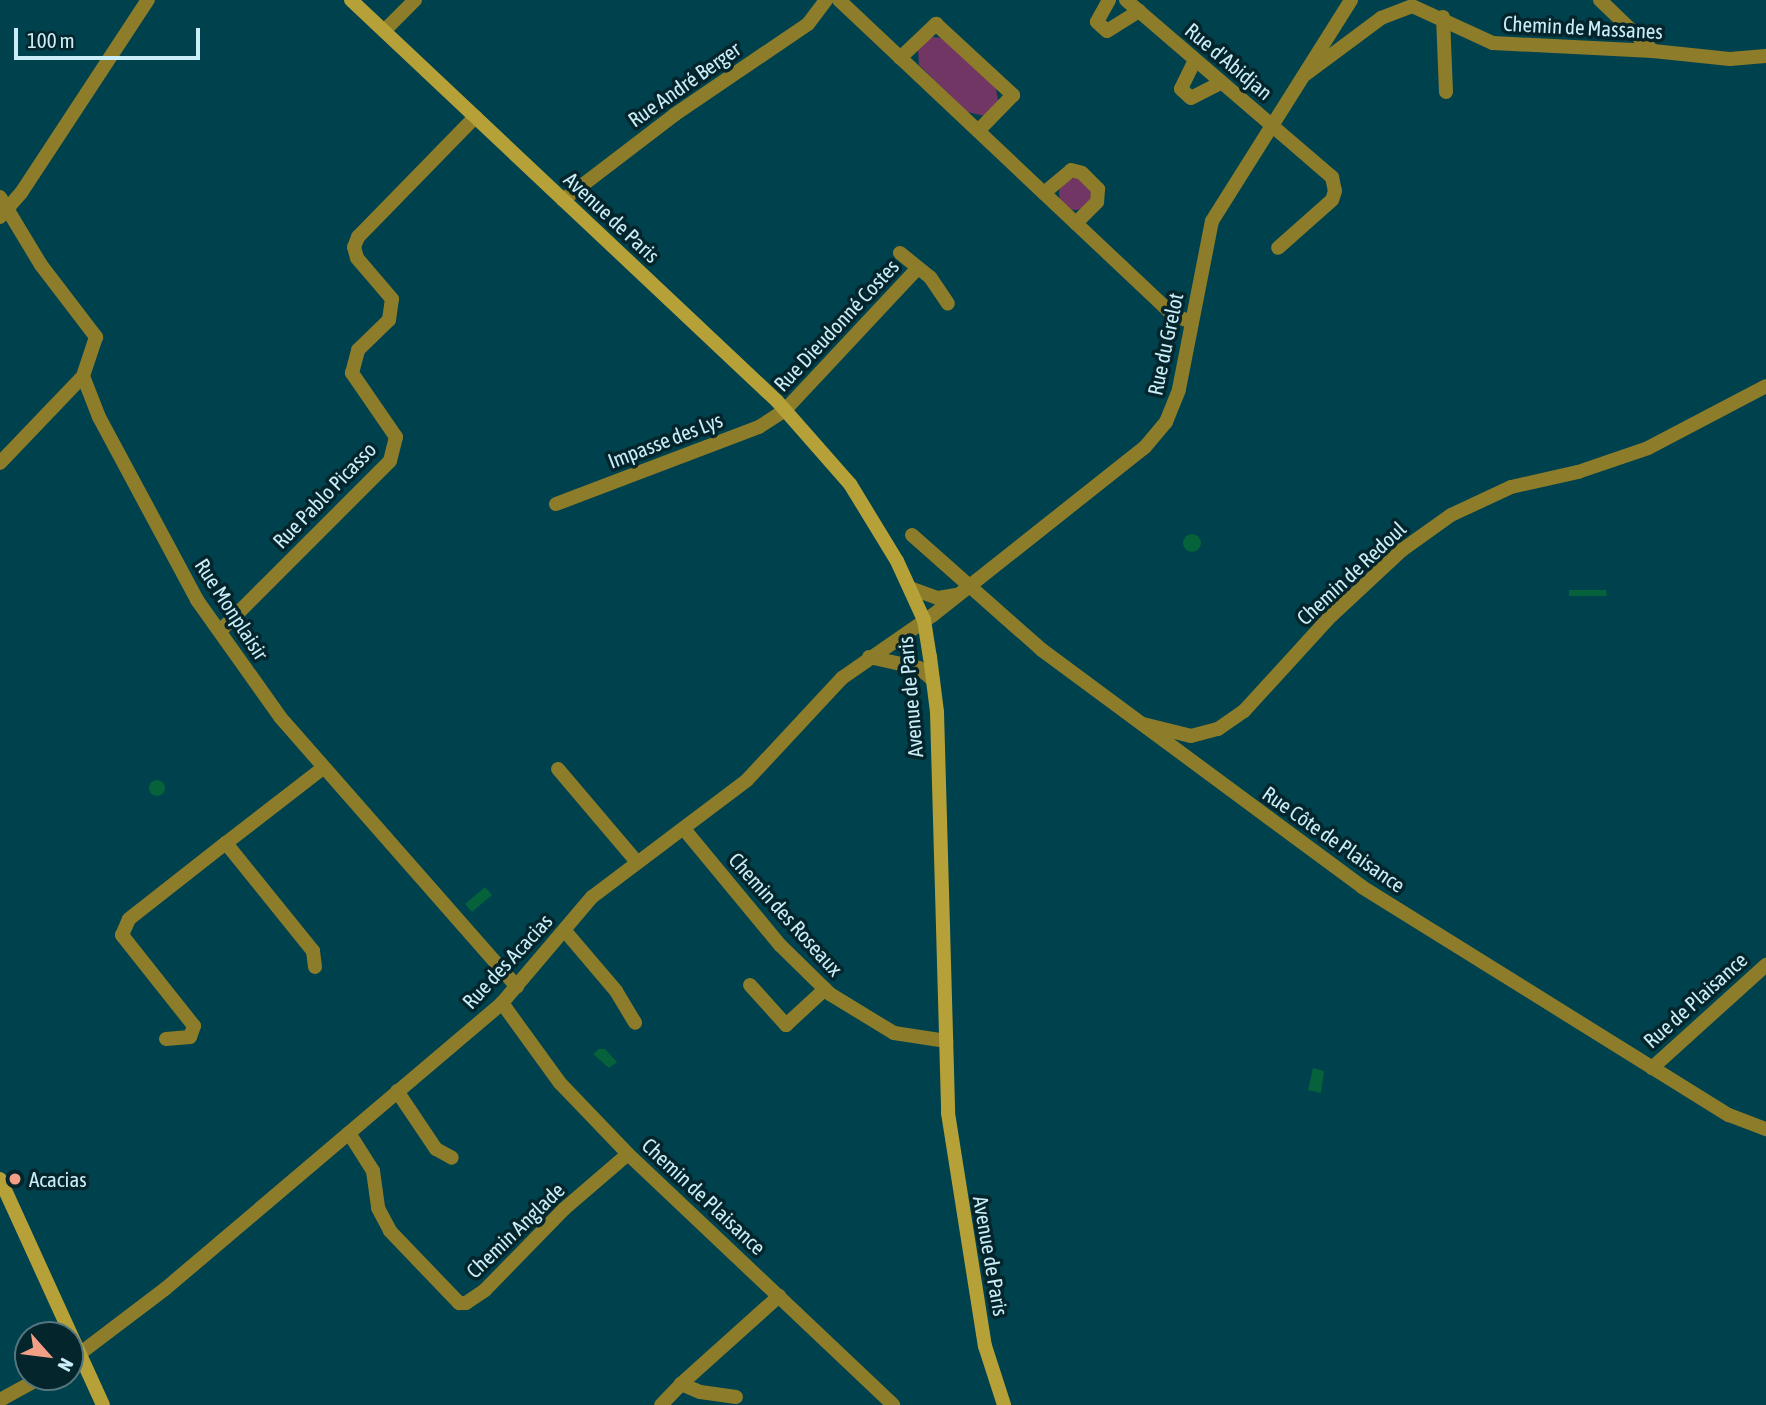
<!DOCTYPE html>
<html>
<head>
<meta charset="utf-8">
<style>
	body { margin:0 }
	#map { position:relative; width:1766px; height:1405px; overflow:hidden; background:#00414e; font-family:"Asap Condensed",sans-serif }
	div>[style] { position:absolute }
	.green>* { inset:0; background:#723664 }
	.round { border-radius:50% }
	.water>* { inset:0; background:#05623b }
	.minor>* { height:14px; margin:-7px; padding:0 7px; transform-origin:7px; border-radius:7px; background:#8d7c29 }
	.tertiary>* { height:14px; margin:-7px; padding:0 7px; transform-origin:7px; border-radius:7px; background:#8d7c29 }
	.secondary>* { height:14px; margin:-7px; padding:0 7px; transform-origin:7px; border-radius:7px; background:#b6a138 }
	.dots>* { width:19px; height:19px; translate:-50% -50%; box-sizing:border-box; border:4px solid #05252c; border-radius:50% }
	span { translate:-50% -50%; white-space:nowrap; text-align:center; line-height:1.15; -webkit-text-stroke:7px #05252c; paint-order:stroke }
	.street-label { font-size:21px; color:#caedf7 }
	.poi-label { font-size:21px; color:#caedf7 }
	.left { translate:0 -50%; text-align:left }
	.north { position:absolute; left:14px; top:1321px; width:70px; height:70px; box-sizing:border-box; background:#05252c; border:2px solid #54757d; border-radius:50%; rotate:118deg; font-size:19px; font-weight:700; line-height:28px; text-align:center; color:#caedf7 }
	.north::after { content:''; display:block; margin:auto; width:24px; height:32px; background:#f39f85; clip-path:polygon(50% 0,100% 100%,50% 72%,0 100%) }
	.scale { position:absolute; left:14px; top:28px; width:186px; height:32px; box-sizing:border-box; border:4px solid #caedf7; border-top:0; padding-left:9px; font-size:21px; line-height:24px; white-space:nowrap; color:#caedf7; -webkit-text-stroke:5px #05252c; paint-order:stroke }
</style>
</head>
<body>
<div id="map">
	<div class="green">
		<div style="clip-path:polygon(929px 37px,944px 38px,996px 88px,998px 101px,985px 116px,967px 112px,919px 65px,918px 49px)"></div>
		<div class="round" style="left:1059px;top:178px;width:32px;height:32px"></div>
	</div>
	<div class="water">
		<div class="round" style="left:1183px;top:534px;width:18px;height:18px"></div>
		<div style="clip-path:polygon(1569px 590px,1606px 590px,1607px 596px,1569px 596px)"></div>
		<div class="round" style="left:149px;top:780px;width:16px;height:16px"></div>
		<div style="clip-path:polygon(485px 887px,492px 895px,472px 912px,465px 904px)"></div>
		<div style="clip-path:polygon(599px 1049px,605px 1049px,617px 1062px,609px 1068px,593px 1054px)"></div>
		<div style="clip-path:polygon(1313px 1068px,1324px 1071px,1321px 1093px,1308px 1090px)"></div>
	</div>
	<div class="minor">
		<div style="left:839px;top:0;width:459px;rotate:43.3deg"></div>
		<div style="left:1173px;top:315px;width:19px;rotate:21deg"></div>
		<div style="left:1109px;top:0;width:25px;rotate:119deg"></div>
		<div style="left:1097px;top:22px;width:13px;rotate:42deg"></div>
		<div style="left:1107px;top:31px;width:38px;rotate:-32deg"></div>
		<div style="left:1126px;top:0;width:272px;rotate:40.7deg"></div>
		<div style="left:1332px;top:177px;width:14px;rotate:78deg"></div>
		<div style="left:1335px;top:191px;width:9px;rotate:108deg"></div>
		<div style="left:1332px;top:200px;width:72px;rotate:138.4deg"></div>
		<div style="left:1600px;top:0;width:74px;rotate:43.9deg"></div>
		<div style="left:1443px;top:17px;width:75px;rotate:87.7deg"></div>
		<div style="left:384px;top:31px;width:44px;rotate:-45deg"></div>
		<div style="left:900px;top:58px;width:50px;rotate:-43.4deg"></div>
		<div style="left:936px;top:24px;width:105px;rotate:42.7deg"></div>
		<div style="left:1013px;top:95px;width:50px;rotate:134.2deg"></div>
		<div style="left:1195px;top:60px;width:32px;rotate:116deg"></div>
		<div style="left:1181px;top:89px;width:13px;rotate:42deg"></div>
		<div style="left:1191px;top:98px;width:34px;rotate:-27deg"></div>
		<div style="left:1306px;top:74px;width:94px;rotate:-36.7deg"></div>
		<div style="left:1381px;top:18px;width:33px;rotate:-21deg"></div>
		<div style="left:1412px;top:6px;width:89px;rotate:24.6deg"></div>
		<div style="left:1493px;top:43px;width:160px;rotate:2.9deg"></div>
		<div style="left:1653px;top:51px;width:77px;rotate:5.9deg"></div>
		<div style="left:1730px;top:59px;width:36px;rotate:-5deg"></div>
		<div style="left:1044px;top:193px;width:35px;rotate:-40deg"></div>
		<div style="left:1071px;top:170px;width:11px;rotate:15deg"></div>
		<div style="left:1082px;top:173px;width:23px;rotate:45deg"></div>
		<div style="left:1098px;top:189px;width:13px;rotate:94deg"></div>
		<div style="left:1097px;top:202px;width:30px;rotate:135deg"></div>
		<div style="left:0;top:197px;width:79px;rotate:58.9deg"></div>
		<div style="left:41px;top:265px;width:91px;rotate:52.6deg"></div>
		<div style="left:96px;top:337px;width:41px;rotate:108.4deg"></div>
		<div style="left:83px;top:376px;width:44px;rotate:68.7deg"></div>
		<div style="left:99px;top:417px;width:208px;rotate:61.8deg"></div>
		<div style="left:197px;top:600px;width:143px;rotate:54.6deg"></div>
		<div style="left:280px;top:717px;width:359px;rotate:48.7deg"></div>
		<div style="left:563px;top:200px;width:140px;rotate:-37.4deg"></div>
		<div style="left:674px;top:115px;width:162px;rotate:-34.2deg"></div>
		<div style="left:808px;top:24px;width:30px;rotate:-53deg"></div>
		<div style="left:0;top:217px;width:32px;rotate:-49deg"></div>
		<div style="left:21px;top:193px;width:231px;rotate:-56.7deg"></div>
		<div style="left:900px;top:253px;width:38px;rotate:39deg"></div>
		<div style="left:930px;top:277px;width:32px;rotate:56deg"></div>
		<div style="left:0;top:463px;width:120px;rotate:-46.3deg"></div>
		<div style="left:556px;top:504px;width:217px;rotate:-20.8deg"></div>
		<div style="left:759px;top:427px;width:31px;rotate:-33deg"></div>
		<div style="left:785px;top:410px;width:193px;rotate:-46.9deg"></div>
		<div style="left:912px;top:535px;width:174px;rotate:41.5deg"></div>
		<div style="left:1042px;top:650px;width:398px;rotate:36.5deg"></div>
		<div style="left:1362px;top:887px;width:432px;rotate:31.9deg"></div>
		<div style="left:1729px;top:1115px;width:40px;rotate:21deg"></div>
		<div style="left:220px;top:631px;width:240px;rotate:-45deg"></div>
		<div style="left:390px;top:461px;width:25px;rotate:-76deg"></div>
		<div style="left:396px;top:437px;width:78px;rotate:-124.5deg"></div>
		<div style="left:352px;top:373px;width:24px;rotate:-75deg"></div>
		<div style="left:358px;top:350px;width:43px;rotate:-44.1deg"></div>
		<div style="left:389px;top:320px;width:21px;rotate:-82deg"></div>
		<div style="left:392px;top:299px;width:54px;rotate:-130.5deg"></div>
		<div style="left:357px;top:258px;width:11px;rotate:-105deg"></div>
		<div style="left:354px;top:247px;width:11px;rotate:-68deg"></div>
		<div style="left:358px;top:237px;width:168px;rotate:-45.7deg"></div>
		<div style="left:1143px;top:724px;width:49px;rotate:14deg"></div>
		<div style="left:1191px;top:736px;width:28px;rotate:-15deg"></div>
		<div style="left:1218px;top:729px;width:32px;rotate:-35deg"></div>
		<div style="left:1244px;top:711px;width:125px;rotate:-47.6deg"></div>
		<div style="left:1328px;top:619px;width:101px;rotate:-43deg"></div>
		<div style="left:1402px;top:550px;width:60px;rotate:-35.5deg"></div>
		<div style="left:1451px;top:515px;width:66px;rotate:-25deg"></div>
		<div style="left:1511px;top:487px;width:69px;rotate:-12.6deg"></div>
		<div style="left:1578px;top:472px;width:74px;rotate:-18.9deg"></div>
		<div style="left:1648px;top:448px;width:133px;rotate:-27.7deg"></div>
		<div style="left:558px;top:769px;width:122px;rotate:49.7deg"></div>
		<div style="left:684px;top:829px;width:151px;rotate:50.4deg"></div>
		<div style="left:780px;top:945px;width:70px;rotate:44.4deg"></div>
		<div style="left:830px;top:994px;width:75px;rotate:31.4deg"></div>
		<div style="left:894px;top:1033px;width:53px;rotate:8.7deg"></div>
		<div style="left:565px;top:931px;width:79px;rotate:49.6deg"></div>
		<div style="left:616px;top:991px;width:37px;rotate:59deg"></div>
		<div style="left:315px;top:967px;width:16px;rotate:-97deg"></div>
		<div style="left:313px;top:951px;width:139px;rotate:-128.9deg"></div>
		<div style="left:226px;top:843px;width:123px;rotate:-37.7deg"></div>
		<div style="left:750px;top:985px;width:54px;rotate:48deg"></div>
		<div style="left:786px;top:1025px;width:53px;rotate:-42.7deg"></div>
		<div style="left:502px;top:1003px;width:99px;rotate:54.1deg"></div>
		<div style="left:560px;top:1083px;width:98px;rotate:46.2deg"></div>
		<div style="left:628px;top:1154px;width:365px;rotate:43.4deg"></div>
		<div style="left:166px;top:1039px;width:24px;rotate:-5deg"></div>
		<div style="left:190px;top:1037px;width:12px;rotate:-70deg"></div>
		<div style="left:194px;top:1026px;width:116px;rotate:-128.4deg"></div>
		<div style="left:122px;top:935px;width:17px;rotate:-66deg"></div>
		<div style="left:129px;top:919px;width:123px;rotate:-38.1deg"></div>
		<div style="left:1652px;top:1068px;width:154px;rotate:-42.1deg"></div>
		<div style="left:397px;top:1091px;width:70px;rotate:56.1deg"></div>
		<div style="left:436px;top:1149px;width:18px;rotate:29deg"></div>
		<div style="left:349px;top:1133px;width:45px;rotate:57.7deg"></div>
		<div style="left:373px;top:1171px;width:37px;rotate:82deg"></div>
		<div style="left:378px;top:1208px;width:26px;rotate:62deg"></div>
		<div style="left:390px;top:1231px;width:100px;rotate:46.2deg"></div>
		<div style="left:459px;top:1303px;width:7px"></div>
		<div style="left:466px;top:1303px;width:23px;rotate:-34deg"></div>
		<div style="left:485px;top:1290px;width:113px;rotate:-45.7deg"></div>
		<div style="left:564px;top:1209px;width:84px;rotate:-40.7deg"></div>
		<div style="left:736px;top:1397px;width:36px;rotate:-172deg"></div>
		<div style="left:700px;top:1392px;width:21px;rotate:-157deg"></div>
		<div style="left:681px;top:1384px;width:132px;rotate:-41.9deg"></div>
		<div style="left:661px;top:1405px;width:29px;rotate:-46deg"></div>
	</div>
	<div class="tertiary">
		<div style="left:910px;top:588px;width:30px;rotate:20deg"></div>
		<div style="left:938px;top:598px;width:17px;rotate:-10deg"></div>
		<div style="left:869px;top:657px;width:51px;rotate:12.4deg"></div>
		<div style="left:919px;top:668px;width:18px;rotate:41deg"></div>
		<div style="left:70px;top:1361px;width:119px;rotate:-37.2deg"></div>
		<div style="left:165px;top:1289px;width:442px;rotate:-40.3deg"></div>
		<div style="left:502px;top:1003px;width:139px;rotate:-49.7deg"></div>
		<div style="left:592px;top:897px;width:194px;rotate:-37deg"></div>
		<div style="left:747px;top:780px;width:139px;rotate:-47deg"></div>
		<div style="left:842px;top:678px;width:111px;rotate:-34.7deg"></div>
		<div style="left:933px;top:615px;width:270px;rotate:-38.4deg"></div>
		<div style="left:1145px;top:447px;width:33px;rotate:-50deg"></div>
		<div style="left:1166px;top:422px;width:35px;rotate:-68deg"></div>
		<div style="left:1179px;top:389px;width:171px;rotate:-78.9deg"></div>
		<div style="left:1212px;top:221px;width:261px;rotate:-57.8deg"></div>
		<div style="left:0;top:1400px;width:48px;rotate:-28.7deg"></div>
	</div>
	<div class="secondary">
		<div style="left:351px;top:0;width:585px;rotate:43.27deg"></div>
		<div style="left:777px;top:401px;width:111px;rotate:48.7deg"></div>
		<div style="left:850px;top:484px;width:90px;rotate:58.6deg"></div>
		<div style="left:897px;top:561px;width:65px;rotate:65.4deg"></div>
		<div style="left:924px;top:620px;width:37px;rotate:81deg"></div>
		<div style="left:930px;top:657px;width:55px;rotate:82.7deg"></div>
		<div style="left:937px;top:712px;width:401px;rotate:88.4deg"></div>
		<div style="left:948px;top:1113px;width:236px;rotate:81deg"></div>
		<div style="left:985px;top:1346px;width:62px;rotate:72.1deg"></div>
		<div style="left:0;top:1179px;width:248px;rotate:65.5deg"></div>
	</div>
	<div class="dots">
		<div style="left:15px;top:1179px;background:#f39f85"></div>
	</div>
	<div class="street-label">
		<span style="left:1583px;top:27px;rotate:3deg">Chemin de Massanes</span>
		<span style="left:1229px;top:61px;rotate:40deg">Rue d'Abidjan</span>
		<span style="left:684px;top:84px;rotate:-35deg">Rue André Berger</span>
		<span style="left:612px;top:217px;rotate:43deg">Avenue de Paris</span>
		<span style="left:836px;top:325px;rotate:-47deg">Rue Dieudonné Costes</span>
		<span style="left:1165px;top:344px;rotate:-78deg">Rue du Grelot</span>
		<span style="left:665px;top:440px;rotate:-21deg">Impasse des Lys</span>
		<span style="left:324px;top:495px;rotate:-46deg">Rue Pablo Picasso</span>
		<span style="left:1351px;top:573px;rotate:-43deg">Chemin de Redoul</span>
		<span style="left:232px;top:609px;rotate:57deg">Rue Monplaisir</span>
		<span style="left:910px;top:697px;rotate:-95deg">Avenue de Paris</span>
		<span style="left:1334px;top:839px;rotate:35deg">Rue Côte de Plaisance</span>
		<span style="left:786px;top:914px;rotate:48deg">Chemin des Roseaux</span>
		<span style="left:507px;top:961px;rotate:-47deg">Rue des Acacias</span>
		<span style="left:1695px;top:1000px;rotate:-42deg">Rue de Plaisance</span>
		<span style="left:704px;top:1196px;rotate:43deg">Chemin de Plaisance</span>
		<span style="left:515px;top:1230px;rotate:-44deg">Chemin Anglade</span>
		<span style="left:991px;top:1256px;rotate:80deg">Avenue de Paris</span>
	</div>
	<div class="poi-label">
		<span class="left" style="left:29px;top:1179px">Acacias</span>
	</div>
	<div class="north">N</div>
	<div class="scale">100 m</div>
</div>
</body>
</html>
